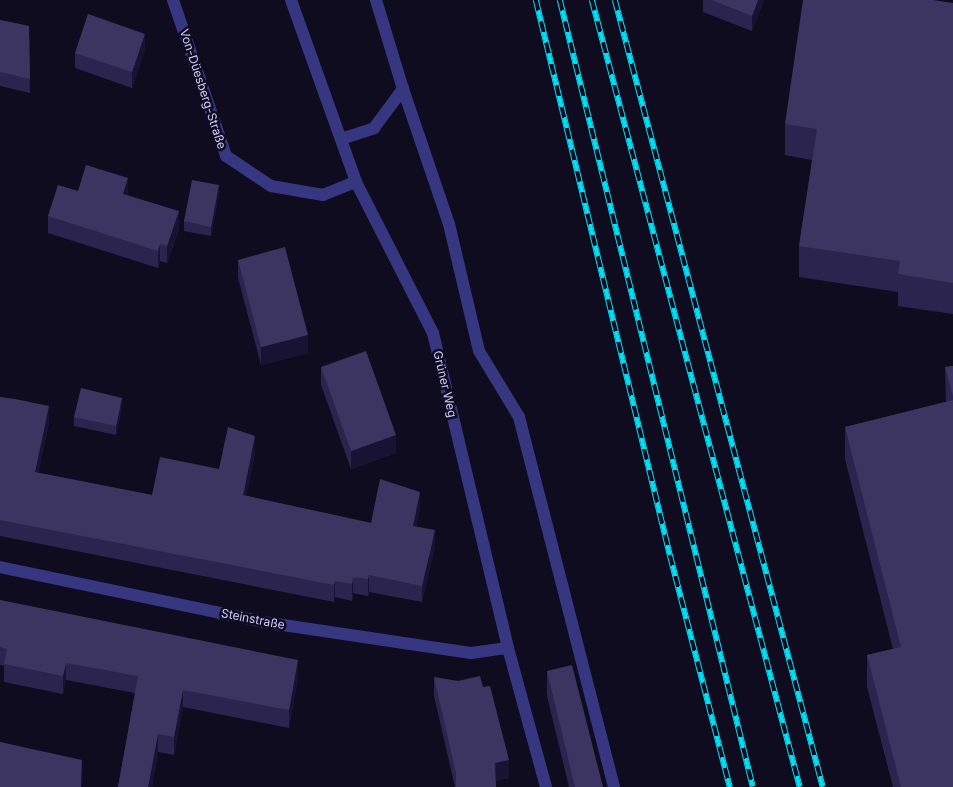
<!DOCTYPE html>
<html>
<head>
<meta charset="utf-8">
<style>
	body { margin:0 }
	#map { position:relative; width:953px; height:787px; overflow:hidden; background:#0f0c1f; font-family:Inter,sans-serif }
	div>[style] { position:absolute }
	.service>* { height:12px; margin:-6px; padding:0 6px; transform-origin:6px; border-radius:6px; background:#373680 }
	.minor>* { height:12px; margin:-6px; padding:0 6px; transform-origin:6px; border-radius:6px; background:#373680 }
	.rail>* { height:5.5px; margin-top:-2.75px; transform-origin:0; background:repeating-linear-gradient(90deg,#0f0c1f 0 11px,#00e0f5 0 22px); box-sizing:border-box; border-block:1px solid #00e0f5 }
	.wall>* { inset:0; background:#2b244e }
	.shaded-wall>* { inset:0; background:#191333 }
	.building>* { inset:0; background:#3d3561 }
	span { translate:-50% -50%; white-space:nowrap; text-align:center; line-height:1.15; -webkit-text-stroke:5px #0f0c1f; paint-order:stroke }
	.street-label { font-size:12px; color:#cfcaff }
</style>
</head>
<body>
<div id="map">
	<div class="service">
		<div style="left:376px;top:0;width:93px;rotate:73.1deg"></div>
		<div style="left:403px;top:89px;width:143px;rotate:71.2deg"></div>
		<div style="left:449px;top:224px;width:130px;rotate:76.7deg"></div>
		<div style="left:479px;top:351px;width:77px;rotate:58.8deg"></div>
		<div style="left:519px;top:417px;width:382px;rotate:75.6deg"></div>
		<div style="left:341px;top:139px;width:35px;rotate:-18deg"></div>
		<div style="left:374px;top:128px;width:49px;rotate:-53.4deg"></div>
	</div>
	<div class="minor">
		<div style="left:173px;top:0;width:165px;rotate:71.2deg"></div>
		<div style="left:226px;top:156px;width:54px;rotate:33.7deg"></div>
		<div style="left:271px;top:186px;width:53px;rotate:9.8deg"></div>
		<div style="left:323px;top:195px;width:35px;rotate:-22deg"></div>
		<div style="left:291px;top:0;width:193px;rotate:70.3deg"></div>
		<div style="left:356px;top:182px;width:169px;rotate:63deg"></div>
		<div style="left:433px;top:333px;width:324px;rotate:76.6deg"></div>
		<div style="left:508px;top:648px;width:144px;rotate:74.7deg"></div>
		<div style="left:0;top:567px;width:269px;rotate:11.8deg"></div>
		<div style="left:263px;top:622px;width:210px;rotate:8.5deg"></div>
		<div style="left:471px;top:653px;width:37px;rotate:-8deg"></div>
	</div>
	<div class="rail">
		<div style="left:536px;top:0;width:571px;rotate:76.43deg"></div>
		<div style="left:670px;top:555px;width:240px;rotate:75.5deg"></div>
		<div style="left:560px;top:0;width:810px;rotate:76.22deg"></div>
		<div style="left:592px;top:0;width:814px;rotate:75.2deg"></div>
		<div style="left:615px;top:0;width:814px;rotate:75.2deg"></div>
	</div>
	<div class="wall">
		<div style="clip-path:polygon(703px 0,764px 0,752px 31px,703px 12px)"></div>
		<div style="clip-path:polygon(953px 3px,953px 314px,898px 306px,898px 292px,799px 277px,799px 246px,812px 160px,785px 155px,785px 124px)"></div>
		<div style="clip-path:polygon(0 20px,29px 26px,30px 93px,0 86px)"></div>
		<div style="clip-path:polygon(145px 49px,132px 88px,75px 68px,75px 53px)"></div>
		<div style="clip-path:polygon(128px 195px,128px 196px,179px 229px,167px 263px,160px 261px,158px 268px,48px 233px,48px 216px)"></div>
		<div style="clip-path:polygon(219px 195px,211px 236px,184px 231px,184px 221px)"></div>
		<div style="clip-path:polygon(238px 260px,308px 353px,261px 365px,238px 278px)"></div>
		<div style="clip-path:polygon(953px 366px,953px 787px,893px 787px,867px 687px,867px 655px,893px 649px,845px 459px,845px 427px,946px 402px,945px 367px)"></div>
		<div style="clip-path:polygon(321px 367px,396px 453px,351px 469px,321px 385px)"></div>
		<div style="clip-path:polygon(0 397px,49px 423px,38px 473px,152px 495px,219px 469px,255px 453px,246px 496px,371px 523px,420px 509px,416px 526px,435px 547px,422px 602px,369px 592px,368px 596px,353px 593px,352px 601px,335px 597px,334px 602px,0 536px)"></div>
		<div style="clip-path:polygon(122px 407px,116px 435px,74px 426px,74px 417px)"></div>
		<div style="clip-path:polygon(0 600px,298px 677px,289px 728px,183px 707px,174px 755px,158px 752px,152px 787px,118px 787px,135px 693px,66px 680px,63px 694px,4px 682px,4px 666px,0 665px)"></div>
		<div style="clip-path:polygon(547px 671px,603px 787px,569px 787px,547px 696px)"></div>
		<div style="clip-path:polygon(434px 677px,509px 778px,496px 781px,496px 787px,455px 787px,434px 696px)"></div>
	</div>
	<div class="shaded-wall">
		<div style="clip-path:polygon(758px 0,764px 0,752px 31px,752px 16px)"></div>
		<div style="clip-path:polygon(145px 34px,145px 49px,132px 88px,132px 72px)"></div>
		<div style="clip-path:polygon(128px 178px,128px 195px,123px 212px,123px 194px)"></div>
		<div style="clip-path:polygon(219px 185px,219px 195px,211px 236px,211px 227px)"></div>
		<div style="clip-path:polygon(179px 211px,179px 229px,167px 263px,167px 246px)"></div>
		<div style="clip-path:polygon(160px 244px,160px 261px,158px 268px,158px 251px)"></div>
		<div style="clip-path:polygon(308px 335px,308px 353px,261px 365px,261px 347px)"></div>
		<div style="clip-path:polygon(122px 398px,122px 407px,116px 435px,116px 426px)"></div>
		<div style="clip-path:polygon(49px 406px,49px 423px,35px 489px,35px 472px)"></div>
		<div style="clip-path:polygon(396px 435px,396px 453px,351px 469px,351px 451px)"></div>
		<div style="clip-path:polygon(255px 436px,255px 453px,243px 512px,243px 495px)"></div>
		<div style="clip-path:polygon(420px 492px,420px 509px,413px 542px,413px 526px)"></div>
		<div style="clip-path:polygon(435px 530px,435px 547px,422px 602px,422px 586px)"></div>
		<div style="clip-path:polygon(369px 575px,369px 592px,368px 596px,368px 579px)"></div>
		<div style="clip-path:polygon(353px 577px,353px 593px,352px 601px,352px 584px)"></div>
		<div style="clip-path:polygon(335px 581px,335px 597px,334px 602px,334px 585px)"></div>
		<div style="clip-path:polygon(298px 660px,298px 677px,289px 728px,289px 710px)"></div>
		<div style="clip-path:polygon(66px 663px,66px 680px,63px 694px,63px 676px)"></div>
		<div style="clip-path:polygon(183px 690px,183px 707px,174px 755px,174px 737px)"></div>
		<div style="clip-path:polygon(158px 734px,158px 752px,152px 787px,148px 787px)"></div>
		<div style="clip-path:polygon(509px 760px,509px 778px,495px 781px,495px 763px)"></div>
	</div>
	<div class="building">
		<div style="clip-path:polygon(712px 0,758px 0,752px 16px)"></div>
		<div style="clip-path:polygon(803px 0,933px 0,953px 3px,953px 283px,898px 274px,900px 261px,799px 246px,817px 129px,785px 124px)"></div>
		<div style="clip-path:polygon(88px 14px,145px 34px,132px 72px,75px 53px)"></div>
		<div style="clip-path:polygon(0 20px,29px 26px,30px 79px,0 72px)"></div>
		<div style="clip-path:polygon(86px 165px,128px 178px,123px 194px,179px 211px,167px 246px,160px 244px,158px 251px,48px 216px,58px 185px,78px 191px)"></div>
		<div style="clip-path:polygon(192px 180px,219px 185px,211px 227px,184px 221px)"></div>
		<div style="clip-path:polygon(285px 247px,308px 335px,261px 347px,238px 260px)"></div>
		<div style="clip-path:polygon(366px 351px,396px 435px,351px 451px,321px 367px)"></div>
		<div style="clip-path:polygon(953px 366px,953px 396px,945px 367px)"></div>
		<div style="clip-path:polygon(81px 388px,122px 398px,116px 426px,74px 417px)"></div>
		<div style="clip-path:polygon(0 397px,15px 399px,49px 406px,35px 472px,152px 495px,160px 457px,219px 469px,228px 427px,255px 436px,243px 495px,371px 523px,380px 479px,420px 492px,413px 526px,435px 530px,422px 586px,369px 575px,368px 579px,353px 577px,352px 584px,335px 581px,334px 585px,0 520px)"></div>
		<div style="clip-path:polygon(953px 400px,953px 787px,901px 787px,867px 655px,901px 647px,845px 427px)"></div>
		<div style="clip-path:polygon(0 600px,298px 660px,289px 710px,183px 690px,174px 737px,158px 734px,148px 787px,118px 787px,138px 676px,66px 663px,63px 676px,4px 664px,7px 649px,0 647px)"></div>
		<div style="clip-path:polygon(572px 665px,603px 787px,575px 787px,547px 671px)"></div>
		<div style="clip-path:polygon(480px 676px,483px 687px,490px 686px,509px 760px,495px 763px,496px 787px,456px 787px,456px 773px,434px 677px,458px 681px)"></div>
		<div style="clip-path:polygon(0 742px,82px 760px,81px 787px,0 787px)"></div>
	</div>
	<div class="street-label">
		<span style="left:203px;top:89px;rotate:72deg">Von-Düesberg-Straße</span>
		<span style="left:445px;top:384px;rotate:77deg">Grüner Weg</span>
		<span style="left:253px;top:619px;rotate:11deg">Steinstraße</span>
	</div>
</div>
</body>
</html>
